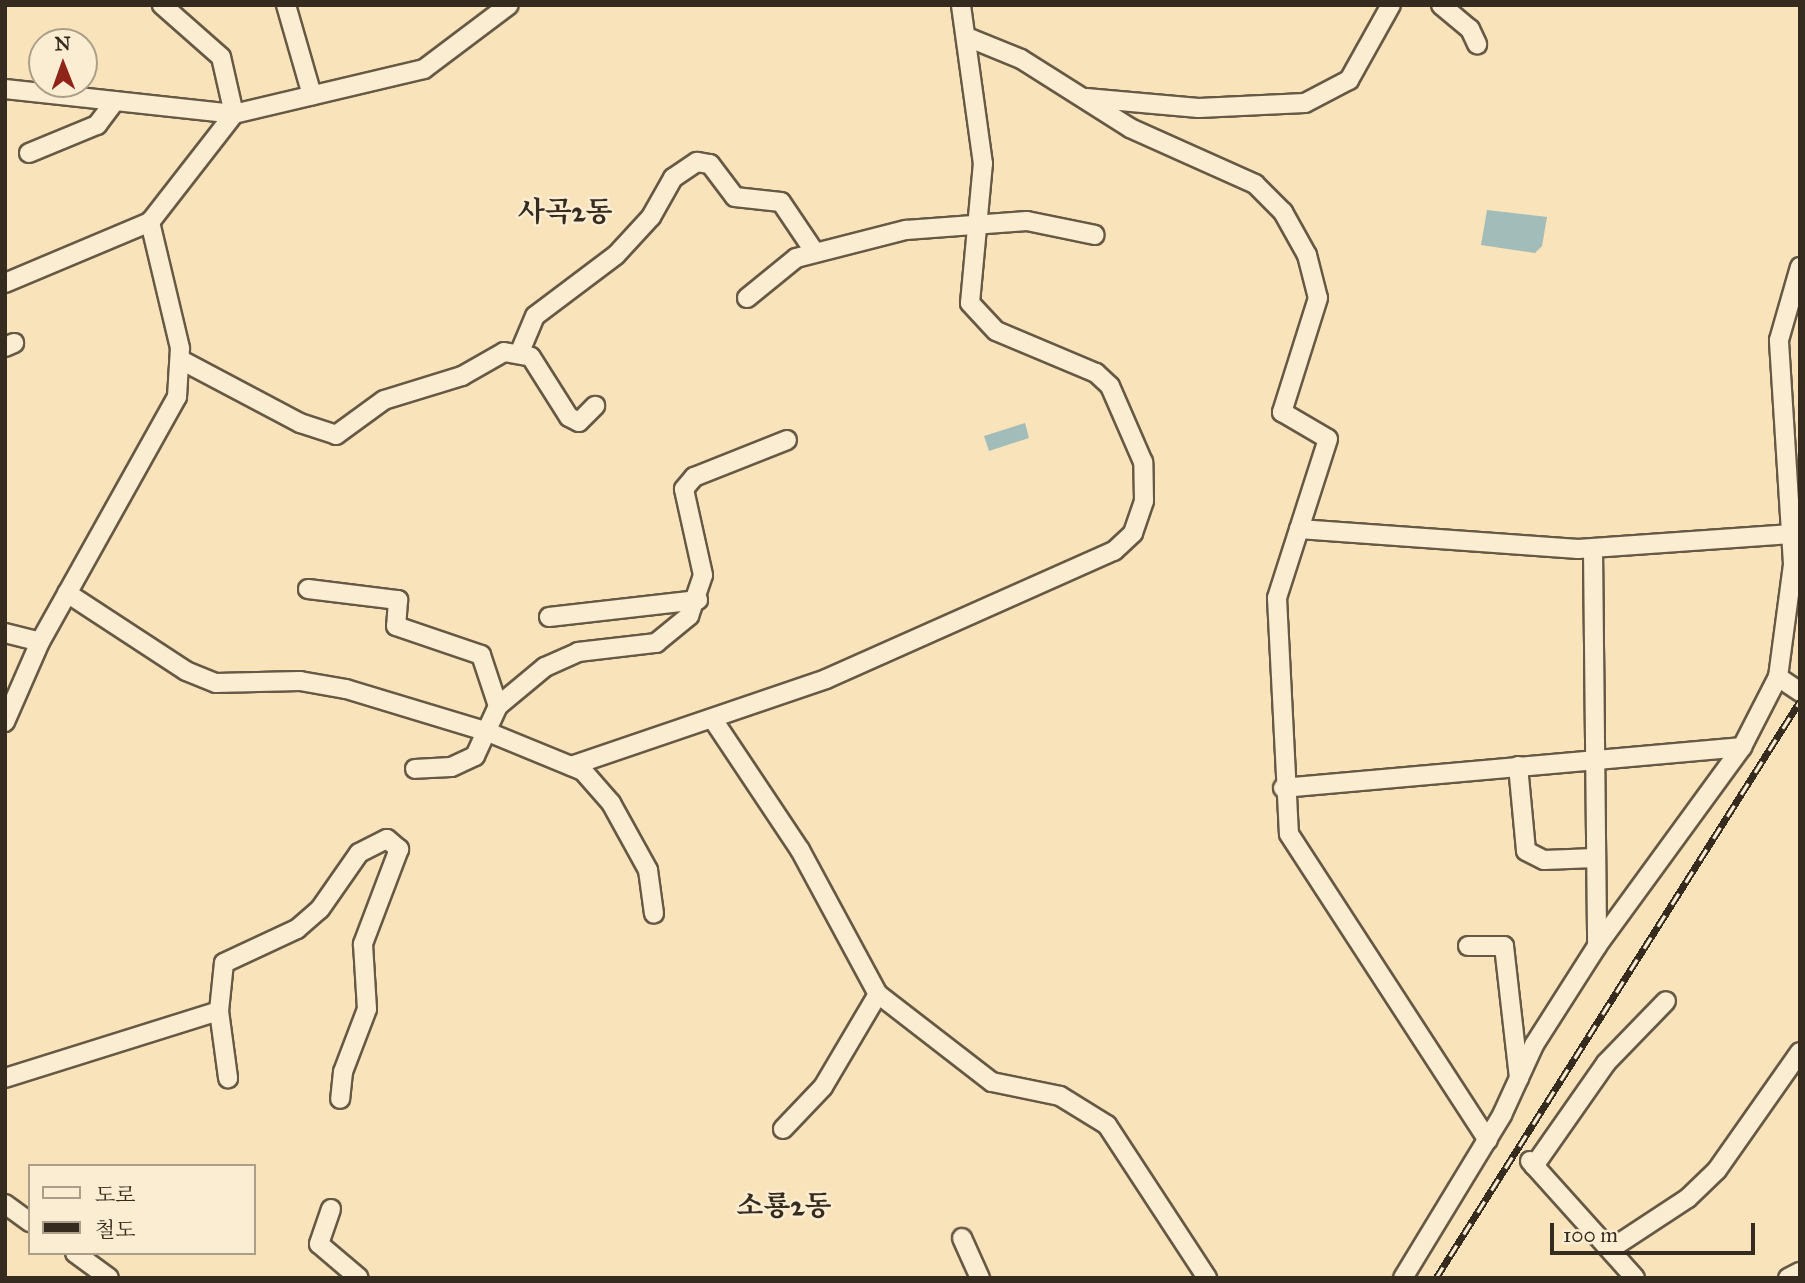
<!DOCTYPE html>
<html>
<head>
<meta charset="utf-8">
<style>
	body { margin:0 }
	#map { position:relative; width:1805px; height:1283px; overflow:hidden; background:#f9e3ba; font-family:"IM FELL Great Primer","Noto Serif KR",serif }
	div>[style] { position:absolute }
	.water>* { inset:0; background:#a1bcb9 }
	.roads { filter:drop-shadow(2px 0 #665945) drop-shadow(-2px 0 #665945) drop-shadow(0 2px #665945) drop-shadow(0 -2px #665945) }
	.minor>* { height:18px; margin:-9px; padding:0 9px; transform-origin:9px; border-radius:9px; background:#fbedd2 }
	.rail>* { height:7px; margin-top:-3.5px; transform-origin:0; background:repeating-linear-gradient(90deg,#fbedd2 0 13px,#352b1e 0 26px); box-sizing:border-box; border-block:2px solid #352b1e }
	span { translate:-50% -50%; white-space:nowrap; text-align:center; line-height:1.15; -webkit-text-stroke:5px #fbedd2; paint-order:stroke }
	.quarter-label { font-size:28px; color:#352b1e; font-weight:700 }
	.frame { position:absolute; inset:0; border:7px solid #352b1e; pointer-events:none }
	.legend { position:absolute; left:28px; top:1164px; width:228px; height:91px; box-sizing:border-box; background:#fbedd2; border:2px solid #ac9f8a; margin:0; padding:9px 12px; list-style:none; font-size:21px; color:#352b1e }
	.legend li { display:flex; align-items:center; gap:14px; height:35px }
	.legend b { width:35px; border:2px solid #ac9f8a }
	.north { position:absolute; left:28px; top:28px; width:70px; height:70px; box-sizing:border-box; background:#fbedd2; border:2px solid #ac9f8a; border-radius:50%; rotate:359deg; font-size:19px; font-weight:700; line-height:28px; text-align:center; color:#352b1e }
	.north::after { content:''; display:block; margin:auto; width:24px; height:32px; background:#8f2418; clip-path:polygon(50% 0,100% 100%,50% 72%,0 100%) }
	.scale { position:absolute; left:1550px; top:1223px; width:205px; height:32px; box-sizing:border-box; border:4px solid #352b1e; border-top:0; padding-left:9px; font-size:21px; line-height:24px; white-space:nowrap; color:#352b1e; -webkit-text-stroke:5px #fbedd2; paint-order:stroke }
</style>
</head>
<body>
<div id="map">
	<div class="water">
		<div style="clip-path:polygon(1487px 210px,1547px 217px,1542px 246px,1535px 253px,1481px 245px)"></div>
		<div style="clip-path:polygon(1025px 423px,1029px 438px,989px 451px,984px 436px)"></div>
	</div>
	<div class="roads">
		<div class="minor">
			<div style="left:286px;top:5px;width:94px;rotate:73.9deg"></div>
			<div style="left:1441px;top:5px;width:38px;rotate:40deg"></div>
			<div style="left:1470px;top:29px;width:17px;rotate:65deg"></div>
			<div style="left:967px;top:37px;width:58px;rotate:22.2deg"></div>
			<div style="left:1021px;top:59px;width:129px;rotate:32.3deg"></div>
			<div style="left:1130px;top:128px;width:137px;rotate:24.1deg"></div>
			<div style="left:1255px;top:184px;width:40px;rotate:45deg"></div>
			<div style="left:1283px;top:212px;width:49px;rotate:60.8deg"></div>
			<div style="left:1307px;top:255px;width:44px;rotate:75.7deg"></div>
			<div style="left:1318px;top:298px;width:120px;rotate:107.5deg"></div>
			<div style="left:1282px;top:412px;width:53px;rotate:30.4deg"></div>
			<div style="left:1328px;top:439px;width:167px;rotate:107.8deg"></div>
			<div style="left:1277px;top:598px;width:236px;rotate:87.1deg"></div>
			<div style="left:1289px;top:834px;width:365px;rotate:57deg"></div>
			<div style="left:5px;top:89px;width:230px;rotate:6.2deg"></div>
			<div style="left:234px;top:114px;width:58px;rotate:-102.8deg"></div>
			<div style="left:221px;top:57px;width:79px;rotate:-138.6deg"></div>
			<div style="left:1086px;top:98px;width:113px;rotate:5.1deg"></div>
			<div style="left:1199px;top:108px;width:106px;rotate:-2.7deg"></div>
			<div style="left:1305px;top:103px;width:50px;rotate:-27.6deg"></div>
			<div style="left:1349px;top:80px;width:86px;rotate:-60.8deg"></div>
			<div style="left:29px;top:153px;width:74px;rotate:-22.4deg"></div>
			<div style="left:97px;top:125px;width:30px;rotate:-53deg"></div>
			<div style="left:5px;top:283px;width:157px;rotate:-22.8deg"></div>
			<div style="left:150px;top:222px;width:137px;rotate:-52.1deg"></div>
			<div style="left:234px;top:114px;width:195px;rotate:-13.3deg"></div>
			<div style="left:424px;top:69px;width:106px;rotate:-37deg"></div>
			<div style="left:747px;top:298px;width:63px;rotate:-39.2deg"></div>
			<div style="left:796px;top:258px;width:114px;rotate:-14.3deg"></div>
			<div style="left:906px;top:230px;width:121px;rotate:-4.3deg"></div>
			<div style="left:1027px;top:221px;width:69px;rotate:11.6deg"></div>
			<div style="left:5px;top:347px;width:10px;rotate:-24deg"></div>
			<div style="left:519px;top:354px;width:41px;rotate:-67.2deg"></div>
			<div style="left:535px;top:316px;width:101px;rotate:-37deg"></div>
			<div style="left:616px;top:255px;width:52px;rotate:-47.4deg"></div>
			<div style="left:651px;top:217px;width:45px;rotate:-60.6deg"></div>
			<div style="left:673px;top:178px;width:29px;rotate:-34deg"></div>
			<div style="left:697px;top:162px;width:13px;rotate:9deg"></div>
			<div style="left:710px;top:164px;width:41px;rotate:52.9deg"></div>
			<div style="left:735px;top:197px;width:46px;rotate:6.2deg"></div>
			<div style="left:781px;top:202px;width:59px;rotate:56deg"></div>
			<div style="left:181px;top:360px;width:135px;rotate:27.9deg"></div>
			<div style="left:300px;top:423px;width:38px;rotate:18deg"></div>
			<div style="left:336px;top:435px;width:59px;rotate:-36.1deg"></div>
			<div style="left:384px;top:400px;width:82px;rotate:-17.1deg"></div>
			<div style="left:462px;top:376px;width:48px;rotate:-29.7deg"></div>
			<div style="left:504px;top:352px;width:27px;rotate:10deg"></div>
			<div style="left:531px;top:357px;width:71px;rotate:57.7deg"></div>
			<div style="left:569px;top:417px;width:11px;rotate:27deg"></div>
			<div style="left:579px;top:422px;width:23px;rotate:-45deg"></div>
			<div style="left:1299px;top:529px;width:280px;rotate:4.1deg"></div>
			<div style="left:1578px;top:549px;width:214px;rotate:-4deg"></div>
			<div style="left:1593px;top:549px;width:397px;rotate:89.4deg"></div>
			<div style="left:308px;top:589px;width:91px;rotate:7deg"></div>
			<div style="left:398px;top:600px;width:26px;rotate:94deg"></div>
			<div style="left:396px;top:626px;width:90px;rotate:18.8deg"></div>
			<div style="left:481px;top:655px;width:54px;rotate:71.6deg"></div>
			<div style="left:498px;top:706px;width:55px;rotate:114.7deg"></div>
			<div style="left:475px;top:756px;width:26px;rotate:155deg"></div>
			<div style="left:451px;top:767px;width:36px;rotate:177deg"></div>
			<div style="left:67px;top:593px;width:142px;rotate:33.2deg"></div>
			<div style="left:186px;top:671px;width:32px;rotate:22deg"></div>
			<div style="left:216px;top:683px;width:84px;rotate:-1.4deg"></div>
			<div style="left:300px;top:681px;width:47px;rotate:9.9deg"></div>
			<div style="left:346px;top:689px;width:148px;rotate:16.8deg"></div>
			<div style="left:488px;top:732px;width:103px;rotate:22.3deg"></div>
			<div style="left:583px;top:771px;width:43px;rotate:48.8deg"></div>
			<div style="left:611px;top:803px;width:77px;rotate:61.1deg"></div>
			<div style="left:648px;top:870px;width:44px;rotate:82.2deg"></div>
			<div style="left:549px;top:617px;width:150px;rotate:-6.5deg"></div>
			<div style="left:5px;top:633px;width:36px;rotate:14deg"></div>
			<div style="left:1778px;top:677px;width:27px;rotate:34deg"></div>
			<div style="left:498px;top:706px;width:61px;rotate:-39.7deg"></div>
			<div style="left:545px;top:667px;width:36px;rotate:-24deg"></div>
			<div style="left:578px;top:652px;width:79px;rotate:-6.6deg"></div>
			<div style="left:656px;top:643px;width:43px;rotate:-39.3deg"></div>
			<div style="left:689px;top:616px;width:43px;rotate:-71.1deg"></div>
			<div style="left:703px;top:575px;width:88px;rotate:-102.5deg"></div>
			<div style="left:684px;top:489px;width:16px;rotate:-50deg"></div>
			<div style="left:694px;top:477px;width:100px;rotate:-21.7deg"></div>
			<div style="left:714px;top:721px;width:155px;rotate:56.3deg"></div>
			<div style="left:800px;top:850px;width:164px;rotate:61.6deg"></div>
			<div style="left:878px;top:994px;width:144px;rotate:37.7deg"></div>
			<div style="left:992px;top:1082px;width:69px;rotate:11.6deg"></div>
			<div style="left:1060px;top:1096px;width:55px;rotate:31.7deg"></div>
			<div style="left:1107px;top:1125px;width:183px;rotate:56.8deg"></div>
			<div style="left:5px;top:722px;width:87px;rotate:-66.4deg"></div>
			<div style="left:40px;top:642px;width:281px;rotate:-60.8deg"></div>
			<div style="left:177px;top:397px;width:49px;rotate:-86.5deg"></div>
			<div style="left:180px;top:348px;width:130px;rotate:-103.4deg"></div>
			<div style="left:571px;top:766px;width:269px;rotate:-18.8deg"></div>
			<div style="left:826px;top:679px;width:315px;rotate:-24deg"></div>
			<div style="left:1114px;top:551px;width:26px;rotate:-43deg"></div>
			<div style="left:1133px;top:533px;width:34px;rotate:-71deg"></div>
			<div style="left:1144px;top:501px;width:39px;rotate:-91deg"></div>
			<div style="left:1143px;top:462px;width:83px;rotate:-113.5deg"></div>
			<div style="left:1110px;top:386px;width:19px;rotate:-137deg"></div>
			<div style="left:1096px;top:373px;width:108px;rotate:-157.2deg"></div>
			<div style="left:996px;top:331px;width:38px;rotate:-133deg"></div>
			<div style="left:970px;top:303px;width:140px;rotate:-84.7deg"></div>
			<div style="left:983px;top:164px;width:161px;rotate:-97.9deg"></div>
			<div style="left:1518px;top:766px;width:85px;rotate:84.6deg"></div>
			<div style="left:1526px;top:851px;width:20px;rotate:27deg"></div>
			<div style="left:1544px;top:860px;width:51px;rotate:-2.2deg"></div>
			<div style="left:1283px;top:788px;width:461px;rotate:-5.1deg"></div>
			<div style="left:1468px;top:946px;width:36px"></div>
			<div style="left:1504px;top:946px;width:133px;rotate:83.5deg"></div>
			<div style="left:219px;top:1011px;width:68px;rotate:82.3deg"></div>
			<div style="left:5px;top:1078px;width:224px;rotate:-17.4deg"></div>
			<div style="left:219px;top:1011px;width:48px;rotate:-84.1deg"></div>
			<div style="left:224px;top:963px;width:81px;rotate:-25deg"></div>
			<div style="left:297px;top:929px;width:30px;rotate:-41deg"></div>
			<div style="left:320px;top:909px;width:68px;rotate:-55.1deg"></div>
			<div style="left:359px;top:853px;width:31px;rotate:-27deg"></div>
			<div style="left:387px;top:839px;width:16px;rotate:40deg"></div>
			<div style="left:399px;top:849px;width:102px;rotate:110.8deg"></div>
			<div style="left:363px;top:944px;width:65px;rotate:86.5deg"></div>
			<div style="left:367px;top:1009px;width:67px;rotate:110.9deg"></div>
			<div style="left:343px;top:1072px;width:27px;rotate:96deg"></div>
			<div style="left:783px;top:1129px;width:58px;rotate:-46.4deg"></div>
			<div style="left:823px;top:1087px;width:108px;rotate:-59.4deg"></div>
			<div style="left:1530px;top:1161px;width:157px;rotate:48.1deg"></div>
			<div style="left:1534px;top:1166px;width:126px;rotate:-55deg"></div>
			<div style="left:1606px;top:1063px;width:86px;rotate:-45.9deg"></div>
			<div style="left:5px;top:1204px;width:31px;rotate:36deg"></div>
			<div style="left:331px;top:1209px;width:37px;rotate:109deg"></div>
			<div style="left:319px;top:1244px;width:52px;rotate:40.4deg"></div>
			<div style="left:962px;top:1238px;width:44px;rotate:65.8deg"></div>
			<div style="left:1612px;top:1248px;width:91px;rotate:-33.3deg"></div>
			<div style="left:1688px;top:1198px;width:40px;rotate:-44deg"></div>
			<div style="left:1717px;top:1170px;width:144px;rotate:-54.9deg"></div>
			<div style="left:75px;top:1253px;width:42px;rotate:36.3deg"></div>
			<div style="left:1403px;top:1278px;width:191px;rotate:-58.7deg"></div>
			<div style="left:1502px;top:1115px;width:77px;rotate:-65.4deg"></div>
			<div style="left:1534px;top:1045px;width:117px;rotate:-57.5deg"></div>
			<div style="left:1597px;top:946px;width:246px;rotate:-53.9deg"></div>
			<div style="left:1742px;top:747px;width:79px;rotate:-62.8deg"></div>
			<div style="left:1778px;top:677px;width:114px;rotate:-82.4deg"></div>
			<div style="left:1793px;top:564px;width:224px;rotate:-93.6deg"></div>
			<div style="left:1779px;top:340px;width:76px;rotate:-74deg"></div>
			<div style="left:1788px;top:1278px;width:13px;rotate:-27deg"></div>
		</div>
	</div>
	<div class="rail">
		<div style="left:1436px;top:1278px;width:682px;rotate:-57.75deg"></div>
	</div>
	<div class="quarter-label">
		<span style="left:565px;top:212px">사곡2동</span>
		<span style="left:784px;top:1206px">소룡2동</span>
	</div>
	<div class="frame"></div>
	<ul class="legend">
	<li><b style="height:9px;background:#fbedd2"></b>도로</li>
	<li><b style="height:9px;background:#352b1e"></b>철도</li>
	</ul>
	<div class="north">N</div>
	<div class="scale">100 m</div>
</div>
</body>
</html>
